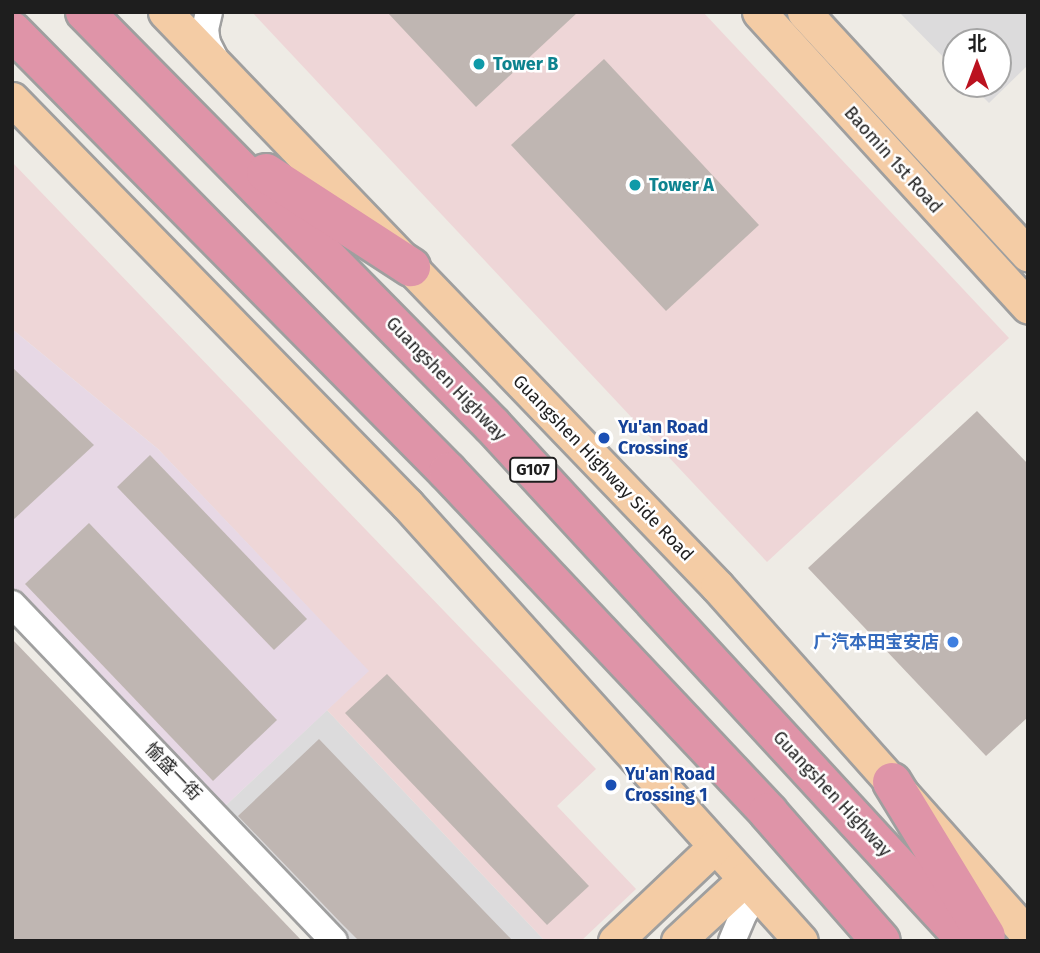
<!DOCTYPE html>
<html>
<head>
<meta charset="utf-8">
<style>
	body { margin:0 }
	#map { position:relative; width:1040px; height:953px; overflow:hidden; background:#eeebe5; font-family:"Fira Sans","Noto Sans SC",sans-serif }
	div>[style] { position:absolute }
	.residential>* { inset:0; background:#dcdbdc }
	.commercial>* { inset:0; background:#eed6d7 }
	.industrial>* { inset:0; background:#e7d8e5 }
	.building>* { inset:0; background:#bfb6b2 }
	.roads { filter:drop-shadow(2px 0 #9f9f9f) drop-shadow(-2px 0 #9f9f9f) drop-shadow(0 2px #9f9f9f) drop-shadow(0 -2px #9f9f9f) }
	.minor>* { height:26px; margin:-13px; padding:0 13px; transform-origin:13px; border-radius:13px; background:#fff }
	.major>* { height:33px; margin:-16.5px; padding:0 16.5px; transform-origin:16.5px; border-radius:16.5px; background:#f4cca5 }
	.highway>* { height:38px; margin:-19px; padding:0 19px; transform-origin:19px; border-radius:19px; background:#df94a8 }
	.dots>* { width:19px; height:19px; translate:-50% -50%; box-sizing:border-box; border:4px solid #fff; border-radius:50% }
	span { translate:-50% -50%; white-space:nowrap; text-align:center; line-height:1.15; -webkit-text-stroke:5px #fff; paint-order:stroke }
	.shield-label span { padding:2px 5px; background:#fff; border:2px solid; border-radius:5px; -webkit-text-stroke-width:0 }
	.shield-label { font-size:16px; color:#1e1e1e; font-weight:700 }
	.culture-label { font-size:18px; color:#0d838f; font-weight:700 }
	.left { translate:0 -50%; text-align:left }
	.street-label { font-size:18px; color:#1e1e1e }
	.transit-label { font-size:18px; color:#164399; font-weight:700 }
	.shop-label { font-size:18px; color:#366cbe; font-weight:700 }
	.right { translate:-100% -50%; text-align:right }
	.frame { position:absolute; inset:0; border:14px solid #1e1e1e; pointer-events:none }
	.north { position:absolute; left:942px; top:28px; width:70px; height:70px; box-sizing:border-box; background:#fff; border:2px solid #a5a5a5; border-radius:50%; rotate:0deg; font-size:19px; font-weight:700; line-height:28px; text-align:center; color:#1e1e1e }
	.north::after { content:''; display:block; margin:auto; width:24px; height:32px; background:#bb121f; clip-path:polygon(50% 0,100% 100%,50% 72%,0 100%) }
</style>
</head>
<body>
<div id="map">
	<div class="residential">
		<div style="clip-path:polygon(899px 12px,1028px 12px,1028px 65px,989px 103px,970px 84px,998px 84px,998px 42px,956px 42px,956px 70px)"></div>
		<div style="clip-path:polygon(327px 710px,545px 941px,347px 941px,222px 809px)"></div>
	</div>
	<div class="commercial">
		<div style="clip-path:polygon(252px 12px,703px 12px,1009px 338px,767px 562px)"></div>
		<div style="clip-path:polygon(12px 162px,596px 769px,557px 806px,636px 889px,581px 941px,545px 941px,327px 710px,368px 671px,158px 449px,12px 329px)"></div>
	</div>
	<div class="industrial">
		<div style="clip-path:polygon(12px 329px,158px 449px,369px 671px,222px 809px,12px 588px)"></div>
	</div>
	<div class="building">
		<div style="clip-path:polygon(387px 12px,578px 12px,476px 107px)"></div>
		<div style="clip-path:polygon(604px 59px,759px 225px,666px 311px,511px 145px)"></div>
		<div style="clip-path:polygon(12px 367px,94px 445px,12px 521px)"></div>
		<div style="clip-path:polygon(977px 411px,1028px 464px,1028px 717px,986px 756px,808px 568px)"></div>
		<div style="clip-path:polygon(150px 455px,307px 619px,274px 650px,117px 487px)"></div>
		<div style="clip-path:polygon(89px 523px,277px 720px,213px 781px,25px 584px)"></div>
		<div style="clip-path:polygon(12px 639px,214px 849px,302px 941px,12px 941px)"></div>
		<div style="clip-path:polygon(387px 674px,589px 886px,547px 925px,345px 713px)"></div>
		<div style="clip-path:polygon(319px 739px,483px 910px,513px 941px,359px 941px,342px 924px,238px 816px)"></div>
	</div>
	<div class="roads">
		<div class="minor">
			<div style="left:209px;top:12px;width:17px;rotate:103deg"></div>
			<div style="left:205px;top:29px;width:14px;rotate:82deg"></div>
			<div style="left:207px;top:43px;width:20px;rotate:63deg"></div>
			<div style="left:12px;top:604px;width:466px;rotate:46.3deg"></div>
			<div style="left:732px;top:941px;width:30px;rotate:-67deg"></div>
			<div style="left:744px;top:913px;width:24px;rotate:-55deg"></div>
		</div>
		<div class="major">
			<div style="left:165px;top:12px;width:796px;rotate:46.12deg"></div>
			<div style="left:717px;top:586px;width:467px;rotate:48.3deg"></div>
			<div style="left:759px;top:12px;width:399px;rotate:47.6deg"></div>
			<div style="left:804px;top:12px;width:330px;rotate:47.3deg"></div>
			<div style="left:12px;top:99px;width:566px;rotate:45.72deg"></div>
			<div style="left:407px;top:504px;width:588px;rotate:47.96deg"></div>
			<div style="left:615px;top:941px;width:137px;rotate:-43.5deg"></div>
			<div style="left:678px;top:941px;width:91px;rotate:-42.8deg"></div>
		</div>
		<div class="highway">
			<div style="left:85px;top:12px;width:580px;rotate:45.42deg"></div>
			<div style="left:492px;top:425px;width:701px;rotate:47.37deg"></div>
			<div style="left:12px;top:31px;width:620px;rotate:45.33deg"></div>
			<div style="left:448px;top:472px;width:467px;rotate:46.7deg"></div>
			<div style="left:768px;top:812px;width:171px;rotate:48.8deg"></div>
			<div style="left:266px;top:173px;width:173px;rotate:33deg"></div>
			<div style="left:892px;top:782px;width:180px;rotate:58.6deg"></div>
		</div>
	</div>
	<div class="dots">
		<div style="left:479px;top:64px;background:#0f9aa8"></div>
		<div style="left:635px;top:185px;background:#0f9aa8"></div>
		<div style="left:604px;top:438px;background:#1a4fb4"></div>
		<div style="left:953px;top:642px;background:#3f7fe0"></div>
		<div style="left:611px;top:785px;background:#1a4fb4"></div>
	</div>
	<div class="shield-label">
		<span style="left:533px;top:470px">G107</span>
	</div>
	<div class="culture-label">
		<span class="left" style="left:493px;top:64px">Tower B</span>
		<span class="left" style="left:649px;top:185px">Tower A</span>
	</div>
	<div class="street-label">
		<span style="left:893px;top:160px;rotate:48deg">Baomin 1st Road</span>
		<span style="left:446px;top:379px;rotate:46deg">Guangshen Highway</span>
		<span style="left:603px;top:468px;rotate:46deg">Guangshen Highway Side Road</span>
		<span style="left:173px;top:772px;rotate:46deg">愉盛一街</span>
		<span style="left:832px;top:794px;rotate:47deg">Guangshen Highway</span>
	</div>
	<div class="transit-label">
		<span class="left" style="left:618px;top:438px">Yu'an Road<br>Crossing</span>
		<span class="left" style="left:625px;top:785px">Yu'an Road<br>Crossing 1</span>
	</div>
	<div class="shop-label">
		<span class="right" style="left:939px;top:642px">广汽本田宝安店</span>
	</div>
	<div class="frame"></div>
	<div class="north">北</div>
</div>
</body>
</html>
